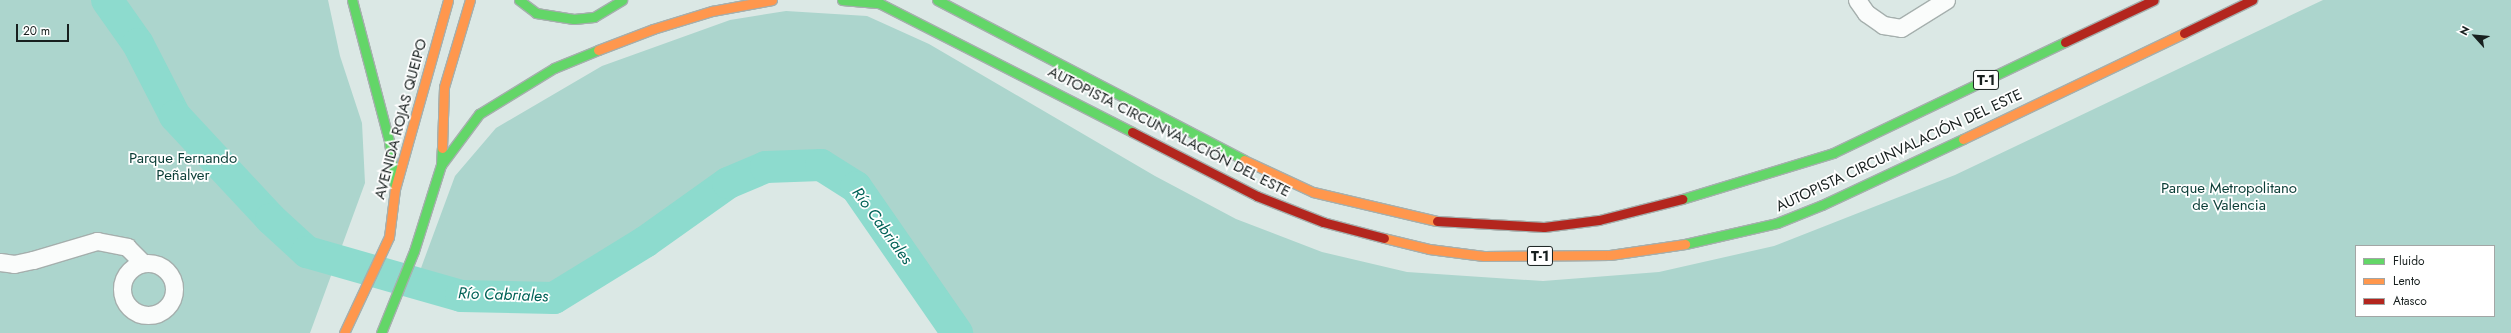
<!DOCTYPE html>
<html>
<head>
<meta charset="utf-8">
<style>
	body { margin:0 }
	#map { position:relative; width:2511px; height:333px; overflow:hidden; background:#dbe8e5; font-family:Jost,sans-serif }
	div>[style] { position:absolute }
	.green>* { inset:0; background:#acd5cd }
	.river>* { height:32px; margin:-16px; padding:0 16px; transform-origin:16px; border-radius:16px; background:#8ddbce }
	.roads { filter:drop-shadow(1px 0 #a5afad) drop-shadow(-1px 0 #a5afad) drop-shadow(0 1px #a5afad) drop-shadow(0 -1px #a5afad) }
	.street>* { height:17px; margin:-8.5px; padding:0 8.5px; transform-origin:8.5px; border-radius:8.5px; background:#fafcfb }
	.street>.ring { margin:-8.5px; padding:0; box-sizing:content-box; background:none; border:17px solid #fafcfb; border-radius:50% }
	.fast>* { height:9px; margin:-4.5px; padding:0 4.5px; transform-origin:4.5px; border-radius:4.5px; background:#63d668 }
	.slow>* { height:9px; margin:-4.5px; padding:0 4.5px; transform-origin:4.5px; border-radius:4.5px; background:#ff974d }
	.jam>* { height:9px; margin:-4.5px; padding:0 4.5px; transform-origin:4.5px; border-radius:4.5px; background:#b3261e }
	span { translate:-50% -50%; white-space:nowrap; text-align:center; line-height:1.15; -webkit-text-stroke:3.5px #fff; paint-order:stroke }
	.shield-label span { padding:1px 3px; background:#fff; border:1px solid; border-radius:3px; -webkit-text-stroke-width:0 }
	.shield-label { font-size:14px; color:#18201f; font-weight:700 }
	.street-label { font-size:15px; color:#18201f }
	.park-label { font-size:15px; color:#0a3d36 }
	.water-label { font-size:16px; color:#016257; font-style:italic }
	.legend { position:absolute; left:2355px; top:245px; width:140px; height:72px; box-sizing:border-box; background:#fff; border:1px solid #a3a6a5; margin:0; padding:5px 7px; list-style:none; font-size:12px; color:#18201f }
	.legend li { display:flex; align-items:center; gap:8px; height:20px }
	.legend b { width:20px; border:1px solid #a3a6a5 }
	.north { position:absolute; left:2455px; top:16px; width:40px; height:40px; -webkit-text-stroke:3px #fff; paint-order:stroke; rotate:297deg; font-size:11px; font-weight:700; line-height:16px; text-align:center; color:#18201f }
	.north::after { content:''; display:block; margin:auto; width:14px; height:18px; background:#18201f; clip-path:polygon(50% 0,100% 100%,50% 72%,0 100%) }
	.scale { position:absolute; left:16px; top:24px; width:53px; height:18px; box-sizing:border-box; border:2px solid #18201f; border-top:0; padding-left:5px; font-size:12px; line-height:14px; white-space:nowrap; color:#18201f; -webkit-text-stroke:3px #fff; paint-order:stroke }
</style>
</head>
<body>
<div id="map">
	<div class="green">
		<div style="clip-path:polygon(0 0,328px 0,340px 56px,362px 123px,365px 183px,310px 333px,0 333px)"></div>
		<div style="clip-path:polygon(evenodd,2323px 0,2511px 0,2511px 333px,957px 333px,872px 203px,841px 175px,781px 158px,716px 177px,544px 302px,441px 294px,414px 287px,455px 176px,496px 128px,602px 66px,730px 20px,786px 11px,867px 16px,929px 44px,1155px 176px,1236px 219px,1322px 252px,1407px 272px,1543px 281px,1659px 272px,1774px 246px,1955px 175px,2323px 0,2356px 246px,2494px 246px,2494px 316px,2356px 316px,2356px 246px)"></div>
	</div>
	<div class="river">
		<div style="left:107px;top:0;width:54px;rotate:54.8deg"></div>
		<div style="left:138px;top:44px;width:81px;rotate:62.8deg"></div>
		<div style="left:175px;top:116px;width:141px;rotate:47deg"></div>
		<div style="left:271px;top:219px;width:49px;rotate:42.5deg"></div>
		<div style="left:307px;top:252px;width:160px;rotate:15.9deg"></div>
		<div style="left:461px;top:296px;width:93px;rotate:1.2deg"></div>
		<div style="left:554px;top:298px;width:107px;rotate:-31.6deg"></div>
		<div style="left:645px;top:242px;width:102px;rotate:-35.4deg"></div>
		<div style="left:728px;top:183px;width:41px;rotate:-22.8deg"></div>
		<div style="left:766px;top:167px;width:55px;rotate:-2.1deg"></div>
		<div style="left:821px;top:165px;width:41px;rotate:32.2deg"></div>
		<div style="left:856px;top:187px;width:178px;rotate:55.3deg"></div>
	</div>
	<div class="roads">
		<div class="street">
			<div style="left:1857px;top:0;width:16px;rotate:55deg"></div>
			<div style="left:1866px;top:13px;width:21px;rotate:35deg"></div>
			<div style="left:1883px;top:25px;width:18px;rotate:9deg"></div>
			<div style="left:1901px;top:28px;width:53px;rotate:-31.9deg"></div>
			<div style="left:0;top:262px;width:14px;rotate:8deg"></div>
			<div style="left:14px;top:264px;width:19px;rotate:-12deg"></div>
			<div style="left:33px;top:260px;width:67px;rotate:-16.5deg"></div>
			<div style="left:97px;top:241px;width:31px;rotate:11deg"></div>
			<div style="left:127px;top:247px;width:23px;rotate:45deg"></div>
			<div class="ring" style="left:122px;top:263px;width:35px;height:35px"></div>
		</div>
		<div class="fast">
			<div style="left:352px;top:0;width:146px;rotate:75.3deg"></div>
			<div style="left:389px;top:141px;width:48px;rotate:82.9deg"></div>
			<div style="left:519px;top:0;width:21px;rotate:37deg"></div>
			<div style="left:536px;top:13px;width:38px;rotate:9deg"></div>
			<div style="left:574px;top:19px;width:20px;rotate:-6deg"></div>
			<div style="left:594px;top:17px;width:33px;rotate:-31deg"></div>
			<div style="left:842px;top:0;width:38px;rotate:5deg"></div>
			<div style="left:873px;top:0;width:291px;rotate:27deg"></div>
			<div style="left:937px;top:0;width:346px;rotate:27.5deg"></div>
			<div style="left:441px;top:165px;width:64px;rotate:-53.3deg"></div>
			<div style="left:479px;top:114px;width:88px;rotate:-31.5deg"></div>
			<div style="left:554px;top:68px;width:48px;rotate:-22.2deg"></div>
			<div style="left:1682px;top:199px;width:158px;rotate:-16.9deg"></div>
			<div style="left:1833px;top:153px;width:257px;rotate:-25.6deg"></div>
			<div style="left:1685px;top:244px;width:94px;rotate:-12.9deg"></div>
			<div style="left:1777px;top:223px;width:48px;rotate:-21.8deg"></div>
			<div style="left:1822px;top:205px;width:156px;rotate:-25.1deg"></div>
			<div style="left:381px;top:333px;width:88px;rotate:-68.1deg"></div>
			<div style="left:414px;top:251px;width:90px;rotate:-72.6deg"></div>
			<div style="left:441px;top:165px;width:17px;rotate:-87deg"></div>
		</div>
		<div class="slow">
			<div style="left:598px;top:50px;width:59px;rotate:-20.9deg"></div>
			<div style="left:653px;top:29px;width:62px;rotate:-17deg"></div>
			<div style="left:712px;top:11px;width:61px;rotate:-10.4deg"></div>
			<div style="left:1963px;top:139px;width:245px;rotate:-25.6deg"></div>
			<div style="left:442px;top:148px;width:61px;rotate:-88.1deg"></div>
			<div style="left:444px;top:87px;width:91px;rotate:-73.4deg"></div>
			<div style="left:1244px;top:160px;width:76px;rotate:24.9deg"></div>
			<div style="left:1313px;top:192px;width:127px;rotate:13.2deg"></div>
			<div style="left:1384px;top:238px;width:46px;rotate:13.7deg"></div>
			<div style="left:1429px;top:249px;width:55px;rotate:7.3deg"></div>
			<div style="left:1484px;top:256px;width:126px;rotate:-0.5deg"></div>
			<div style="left:1610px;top:255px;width:76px;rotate:-8.3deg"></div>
			<div style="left:344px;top:333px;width:106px;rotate:-64.9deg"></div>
			<div style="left:389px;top:237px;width:48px;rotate:-82.9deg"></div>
			<div style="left:395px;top:189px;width:196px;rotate:-74.3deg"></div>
		</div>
		<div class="jam">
			<div style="left:2184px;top:33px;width:76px;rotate:-25.9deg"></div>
			<div style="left:2065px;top:42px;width:98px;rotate:-25.3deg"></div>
			<div style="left:1132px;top:132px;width:140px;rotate:27.1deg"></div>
			<div style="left:1257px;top:196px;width:71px;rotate:21.5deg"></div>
			<div style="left:1323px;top:222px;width:63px;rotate:14.7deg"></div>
			<div style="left:1437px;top:221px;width:107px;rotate:3.2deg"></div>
			<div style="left:1544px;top:227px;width:55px;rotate:-7.3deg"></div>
			<div style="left:1599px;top:220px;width:86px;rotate:-14.2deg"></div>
		</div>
	</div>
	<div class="shield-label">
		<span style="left:1986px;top:80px">T-1</span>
		<span style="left:1540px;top:256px">T-1</span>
	</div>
	<div class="street-label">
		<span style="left:401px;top:119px;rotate:-75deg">AVENIDA ROJAS QUEIPO</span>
		<span style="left:1169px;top:132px;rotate:27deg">AUTOPISTA CIRCUNVALACIÓN DEL ESTE</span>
		<span style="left:1899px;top:151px;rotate:-25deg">AUTOPISTA CIRCUNVALACIÓN DEL ESTE</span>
	</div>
	<div class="park-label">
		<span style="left:183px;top:167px">Parque Fernando<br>Peñalver</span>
		<span style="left:2229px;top:197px">Parque Metropolitano<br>de Valencia</span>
	</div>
	<div class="water-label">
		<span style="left:882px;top:226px;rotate:54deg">Río Cabriales</span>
		<span style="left:503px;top:295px;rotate:2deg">Río Cabriales</span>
	</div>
	<ul class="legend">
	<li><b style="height:5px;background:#63d668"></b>Fluido</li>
	<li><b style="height:5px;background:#ff974d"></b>Lento</li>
	<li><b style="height:5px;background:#b3261e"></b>Atasco</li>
	</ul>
	<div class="north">N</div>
	<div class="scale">20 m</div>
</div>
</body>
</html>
